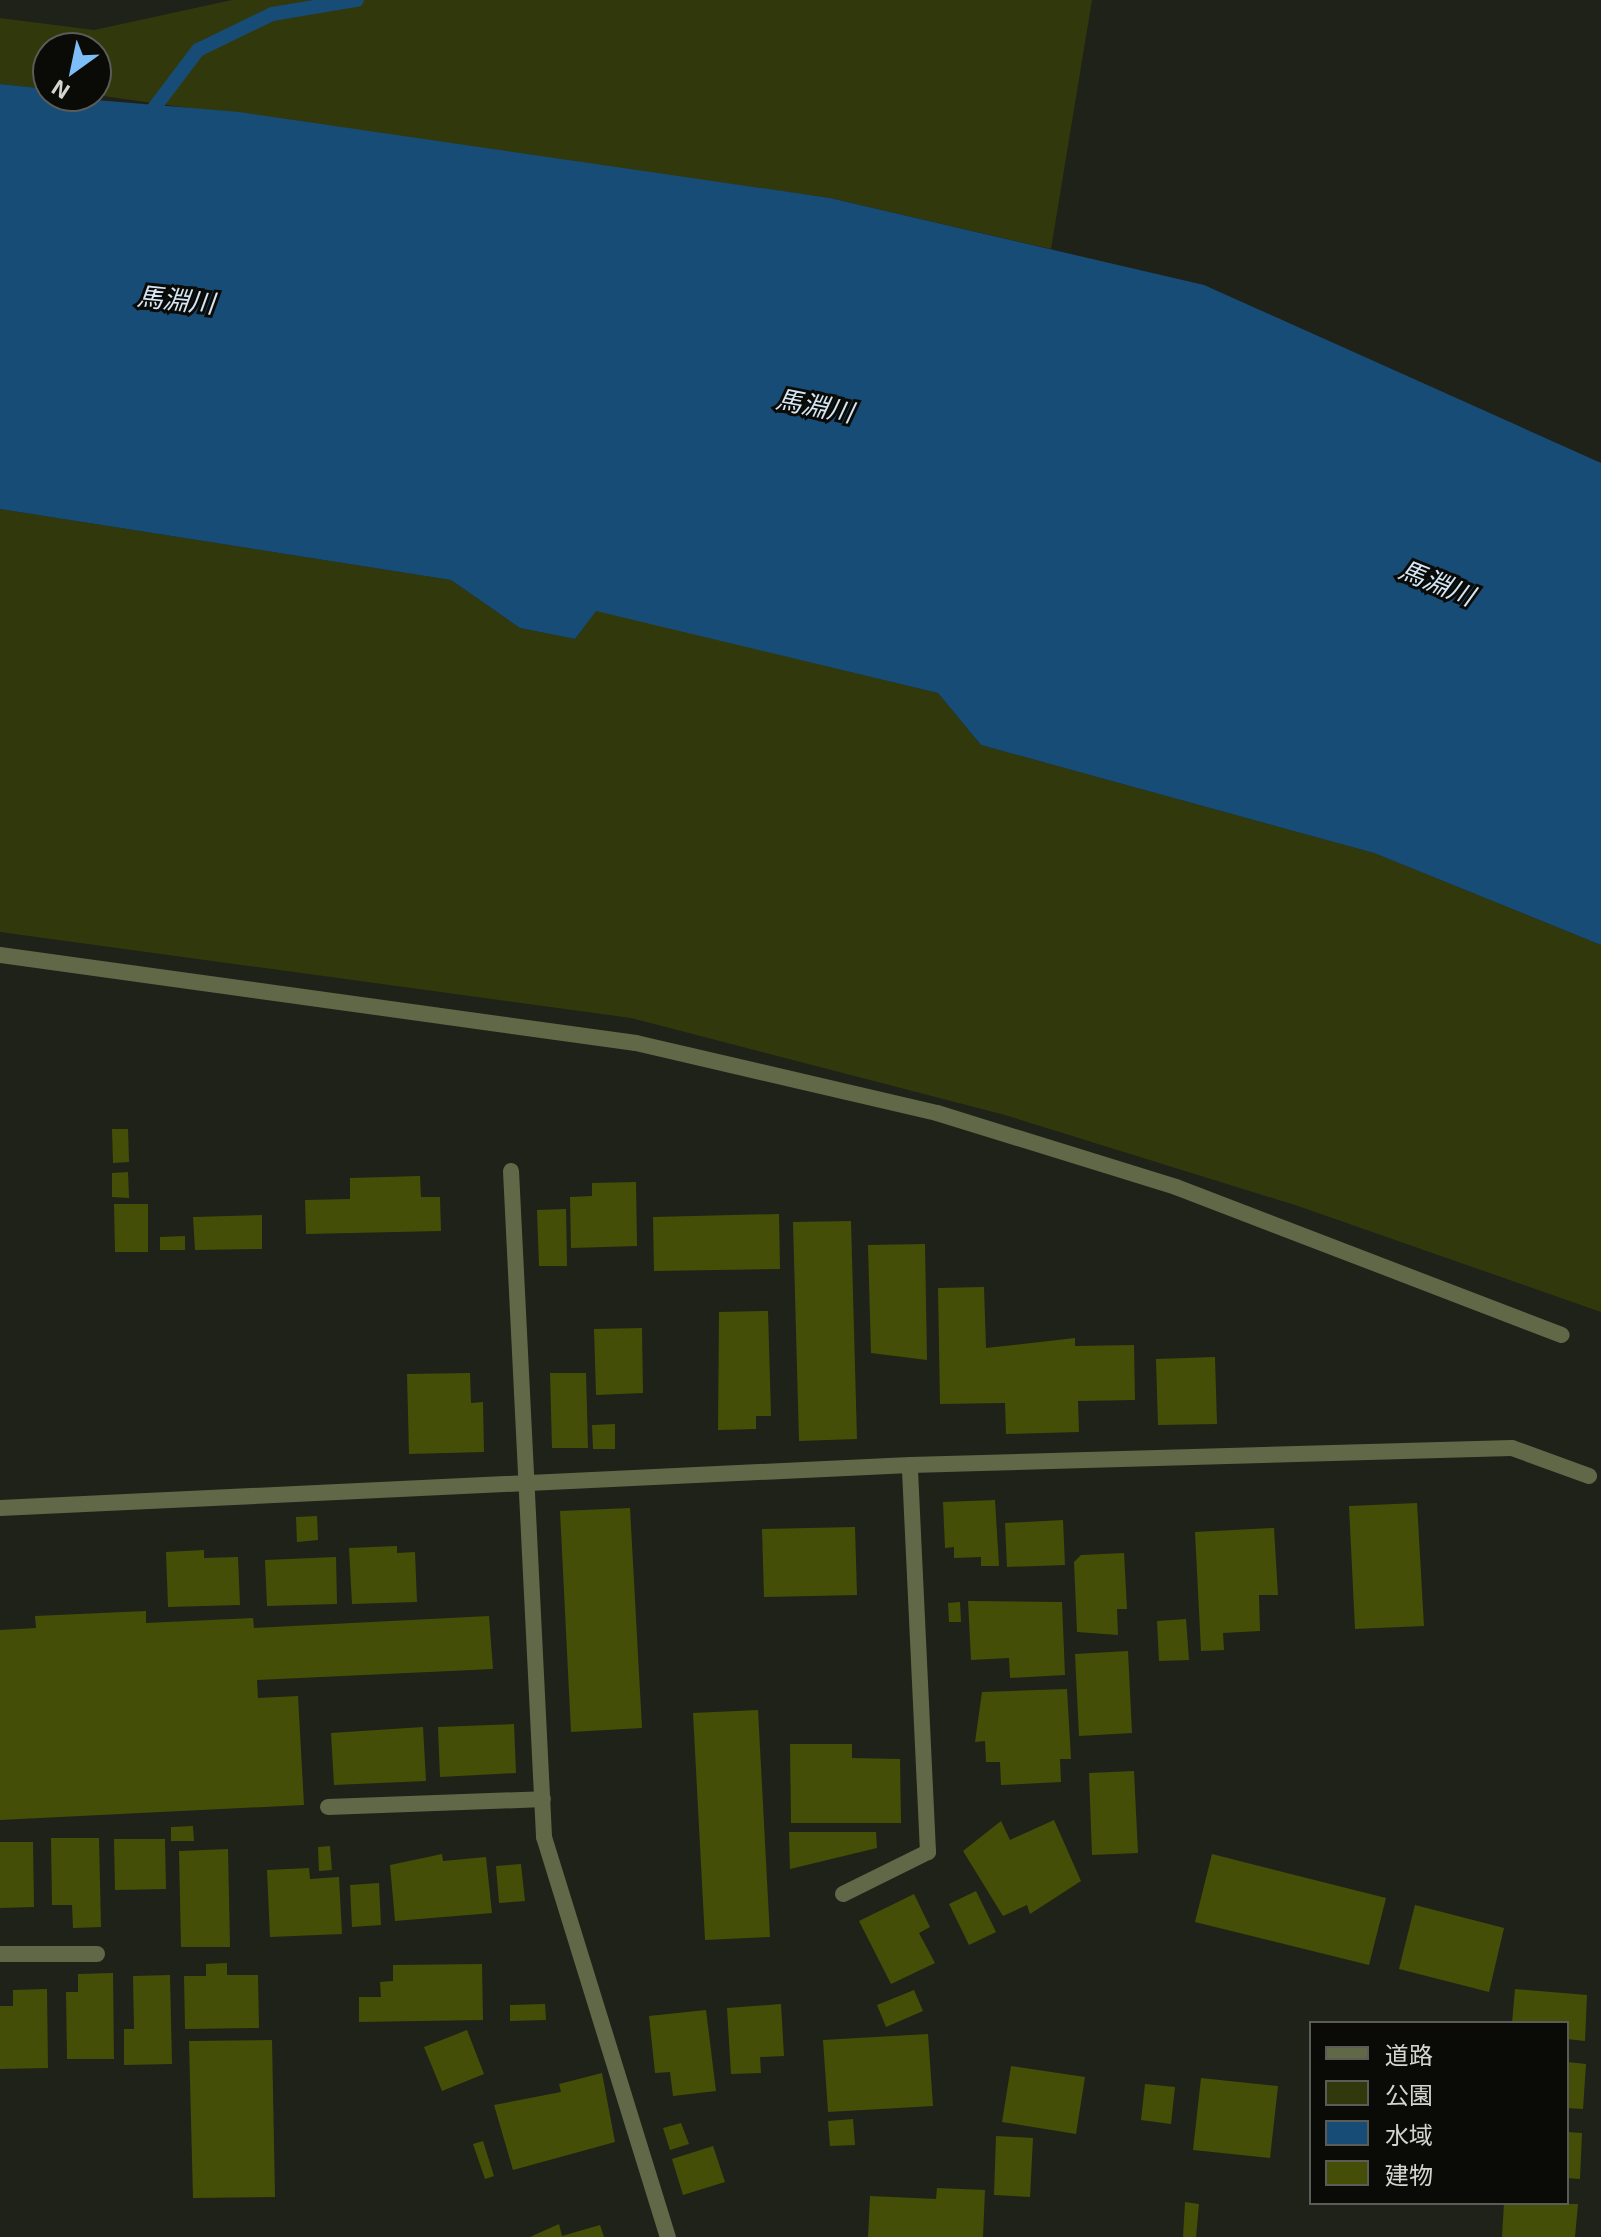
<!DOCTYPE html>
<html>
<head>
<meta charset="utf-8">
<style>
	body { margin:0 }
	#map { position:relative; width:1601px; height:2237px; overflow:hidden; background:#1f2218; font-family:"Exo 2","Noto Sans JP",sans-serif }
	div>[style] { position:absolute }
	.green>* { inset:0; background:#31380c }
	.water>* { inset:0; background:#174c76 }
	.stream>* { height:14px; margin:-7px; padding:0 7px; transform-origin:7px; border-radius:7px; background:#174c76 }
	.building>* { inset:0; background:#454e06 }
	.service>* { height:16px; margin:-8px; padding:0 8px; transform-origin:8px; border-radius:8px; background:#616847 }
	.minor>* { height:16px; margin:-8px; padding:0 8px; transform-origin:8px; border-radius:8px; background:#616847 }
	span { translate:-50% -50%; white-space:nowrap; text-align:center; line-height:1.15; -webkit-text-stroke:6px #0a0b07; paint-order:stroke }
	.water-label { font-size:26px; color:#d5e6f6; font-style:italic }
	.legend { position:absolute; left:1309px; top:2021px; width:260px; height:184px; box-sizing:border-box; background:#0a0b07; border:2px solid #5b5c57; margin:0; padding:10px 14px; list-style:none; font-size:24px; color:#d4d5cf }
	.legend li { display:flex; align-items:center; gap:16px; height:40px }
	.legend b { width:40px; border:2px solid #5b5c57 }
	.north { position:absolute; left:32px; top:32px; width:80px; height:80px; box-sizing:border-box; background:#0a0b07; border:2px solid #5b5c57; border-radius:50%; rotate:213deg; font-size:22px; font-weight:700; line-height:32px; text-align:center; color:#d4d5cf }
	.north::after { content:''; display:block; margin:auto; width:28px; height:36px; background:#7dbef9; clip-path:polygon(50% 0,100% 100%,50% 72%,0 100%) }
</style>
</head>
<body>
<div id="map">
	<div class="green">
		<div style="clip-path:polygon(232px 0,1092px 0,1051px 249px,830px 198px,96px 95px,96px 48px,48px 48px,48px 89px,0 84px,0 18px,94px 30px)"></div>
		<div style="clip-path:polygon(0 509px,451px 580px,520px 628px,575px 639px,596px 610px,938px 693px,981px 745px,1374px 853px,1601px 945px,1601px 1312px,1298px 1206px,1005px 1115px,631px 1018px,0 932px)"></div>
	</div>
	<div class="water">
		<div style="clip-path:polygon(0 84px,48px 89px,48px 96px,239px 112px,830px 198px,1204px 285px,1601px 463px,1601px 945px,1374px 853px,981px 745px,938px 693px,596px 611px,575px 639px,520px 628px,451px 580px,0 509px)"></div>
	</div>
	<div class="stream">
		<div style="left:148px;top:116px;width:83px;rotate:-52.9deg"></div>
		<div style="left:198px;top:50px;width:82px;rotate:-25.9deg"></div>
		<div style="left:272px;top:14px;width:86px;rotate:-9.4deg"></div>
	</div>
	<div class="building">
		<div style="clip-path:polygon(112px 1129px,128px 1129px,129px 1162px,113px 1163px)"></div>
		<div style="clip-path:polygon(128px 1172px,129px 1198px,112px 1197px,112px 1173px)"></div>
		<div style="clip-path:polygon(420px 1176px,421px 1197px,440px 1197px,441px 1231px,306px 1234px,305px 1200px,350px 1199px,350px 1178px)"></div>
		<div style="clip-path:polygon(636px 1182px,637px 1246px,571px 1248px,570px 1197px,592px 1196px,592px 1183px)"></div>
		<div style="clip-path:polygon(114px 1204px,148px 1204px,148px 1252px,115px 1252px)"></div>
		<div style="clip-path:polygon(566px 1209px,567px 1266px,539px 1266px,537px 1210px)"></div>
		<div style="clip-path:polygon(779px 1214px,780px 1269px,654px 1271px,653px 1217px)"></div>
		<div style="clip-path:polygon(262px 1215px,262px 1249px,195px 1250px,193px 1217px)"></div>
		<div style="clip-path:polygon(851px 1221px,857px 1439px,799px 1441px,793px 1222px)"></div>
		<div style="clip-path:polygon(185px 1236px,185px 1250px,160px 1250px,160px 1237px)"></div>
		<div style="clip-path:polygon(925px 1244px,927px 1360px,871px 1353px,868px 1245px)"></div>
		<div style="clip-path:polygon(984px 1287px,986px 1348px,1075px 1338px,1075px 1346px,1134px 1345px,1135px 1400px,1078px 1401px,1079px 1432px,1006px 1434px,1005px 1403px,940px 1404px,938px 1288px)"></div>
		<div style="clip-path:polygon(768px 1311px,771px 1416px,756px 1416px,756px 1429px,718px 1430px,719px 1312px)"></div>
		<div style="clip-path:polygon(642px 1328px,643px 1393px,596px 1395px,594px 1329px)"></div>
		<div style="clip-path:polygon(1215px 1357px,1217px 1424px,1158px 1425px,1156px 1359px)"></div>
		<div style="clip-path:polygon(470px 1373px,471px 1403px,483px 1402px,484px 1452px,409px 1454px,407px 1374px)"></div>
		<div style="clip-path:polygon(550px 1373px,586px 1373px,588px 1448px,552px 1448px)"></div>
		<div style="clip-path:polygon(615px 1424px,615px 1449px,593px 1449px,592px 1425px)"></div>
		<div style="clip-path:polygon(995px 1500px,999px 1566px,981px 1566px,981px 1557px,954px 1558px,954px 1547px,945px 1548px,943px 1502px)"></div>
		<div style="clip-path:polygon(1417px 1503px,1424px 1626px,1355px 1629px,1349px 1506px)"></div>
		<div style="clip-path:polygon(630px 1508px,642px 1728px,571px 1732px,560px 1511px)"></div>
		<div style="clip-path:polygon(317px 1516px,318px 1540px,297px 1542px,296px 1517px)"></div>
		<div style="clip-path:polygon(1063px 1520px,1065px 1565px,1007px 1567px,1005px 1523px)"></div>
		<div style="clip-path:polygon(855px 1527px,857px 1595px,764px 1597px,762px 1529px)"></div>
		<div style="clip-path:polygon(1274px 1528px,1278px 1595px,1259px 1595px,1260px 1631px,1223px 1633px,1224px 1650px,1201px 1651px,1195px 1532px)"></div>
		<div style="clip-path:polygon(397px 1546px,397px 1553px,415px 1552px,417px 1602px,352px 1604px,349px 1548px)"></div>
		<div style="clip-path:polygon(204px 1550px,204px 1558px,238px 1557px,240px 1605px,168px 1607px,166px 1552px)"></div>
		<div style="clip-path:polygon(1124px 1553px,1127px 1609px,1117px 1609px,1118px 1635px,1077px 1632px,1074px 1562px,1081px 1555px)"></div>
		<div style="clip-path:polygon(336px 1557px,337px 1604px,267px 1606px,265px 1560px)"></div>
		<div style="clip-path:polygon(968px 1601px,1062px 1602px,1065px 1675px,1010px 1678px,1009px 1658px,971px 1660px)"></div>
		<div style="clip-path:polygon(960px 1602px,961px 1622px,949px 1622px,948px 1603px)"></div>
		<div style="clip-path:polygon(146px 1611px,146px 1623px,253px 1618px,254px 1628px,489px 1616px,493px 1669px,257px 1680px,258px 1698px,298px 1696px,304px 1805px,0 1820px,0 1630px,36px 1628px,35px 1616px)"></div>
		<div style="clip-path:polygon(1186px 1619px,1189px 1660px,1159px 1661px,1157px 1621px)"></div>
		<div style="clip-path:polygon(1128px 1651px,1132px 1733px,1079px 1736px,1075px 1654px)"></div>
		<div style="clip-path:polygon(1067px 1689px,1071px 1759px,1060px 1759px,1061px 1782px,1001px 1785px,1000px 1762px,986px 1762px,985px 1741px,975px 1742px,982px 1692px)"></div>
		<div style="clip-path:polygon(758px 1710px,770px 1937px,705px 1940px,693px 1713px)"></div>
		<div style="clip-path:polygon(514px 1724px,516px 1773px,440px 1777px,438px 1727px)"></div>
		<div style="clip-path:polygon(423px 1727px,426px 1781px,334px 1785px,331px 1733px)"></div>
		<div style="clip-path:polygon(790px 1744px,852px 1744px,852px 1758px,900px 1759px,901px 1823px,791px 1823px)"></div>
		<div style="clip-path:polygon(1134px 1771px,1138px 1853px,1092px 1855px,1089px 1773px)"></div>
		<div style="clip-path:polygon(1054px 1820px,1081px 1881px,1030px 1914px,1027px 1905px,1003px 1916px,963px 1851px,1001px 1821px,1010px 1840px)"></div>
		<div style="clip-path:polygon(193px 1826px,194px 1841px,171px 1841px,171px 1827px)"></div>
		<div style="clip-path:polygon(789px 1832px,876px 1832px,877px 1848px,790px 1869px)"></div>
		<div style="clip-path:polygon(51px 1838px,99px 1838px,101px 1927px,73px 1928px,72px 1905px,52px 1905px)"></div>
		<div style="clip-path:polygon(114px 1839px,165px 1839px,166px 1889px,115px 1890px)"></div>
		<div style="clip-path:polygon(0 1842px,33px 1842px,34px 1907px,0 1908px)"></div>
		<div style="clip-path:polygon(330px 1846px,332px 1870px,319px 1871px,318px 1847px)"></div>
		<div style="clip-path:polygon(228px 1849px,230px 1947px,181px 1947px,179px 1851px)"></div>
		<div style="clip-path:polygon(442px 1854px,443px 1861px,486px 1857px,492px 1913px,395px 1921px,390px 1865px)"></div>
		<div style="clip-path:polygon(1212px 1854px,1386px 1898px,1369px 1965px,1195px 1922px)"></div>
		<div style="clip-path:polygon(521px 1864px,525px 1901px,499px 1903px,496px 1866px)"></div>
		<div style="clip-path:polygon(309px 1868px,310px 1879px,339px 1877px,342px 1934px,270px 1937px,267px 1870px)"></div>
		<div style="clip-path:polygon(379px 1883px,381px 1925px,352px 1927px,350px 1885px)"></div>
		<div style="clip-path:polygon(976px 1891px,996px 1932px,969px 1945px,949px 1904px)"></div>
		<div style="clip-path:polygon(914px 1894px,930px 1927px,919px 1933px,935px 1963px,891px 1984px,859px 1921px)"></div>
		<div style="clip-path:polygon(1415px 1905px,1504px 1928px,1489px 1992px,1399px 1969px)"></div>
		<div style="clip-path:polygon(227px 1963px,227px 1975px,258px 1975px,259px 2028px,185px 2029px,184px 1976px,206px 1976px,206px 1964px)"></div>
		<div style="clip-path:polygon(482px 1964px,483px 2020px,359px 2022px,359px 1997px,381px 1997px,380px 1982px,393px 1981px,393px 1965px)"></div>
		<div style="clip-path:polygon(113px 1973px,114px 2059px,67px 2059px,66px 1992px,78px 1992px,78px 1974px)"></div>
		<div style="clip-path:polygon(170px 1975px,172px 2064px,124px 2065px,124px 2029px,134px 2029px,133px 1976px)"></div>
		<div style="clip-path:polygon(47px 1989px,48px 2068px,0 2069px,0 2006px,13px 2006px,13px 1990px)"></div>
		<div style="clip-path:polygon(1515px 1989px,1587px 1995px,1585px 2041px,1567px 2039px,1567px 2023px,1512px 2023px)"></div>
		<div style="clip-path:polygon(914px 1990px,923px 2011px,886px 2027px,877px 2005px)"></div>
		<div style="clip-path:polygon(545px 2004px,546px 2020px,510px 2021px,510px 2005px)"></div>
		<div style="clip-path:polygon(781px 2004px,784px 2056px,760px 2057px,761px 2073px,731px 2074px,727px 2008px)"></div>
		<div style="clip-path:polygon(706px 2010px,716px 2091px,673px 2096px,670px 2072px,655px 2073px,649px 2016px)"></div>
		<div style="clip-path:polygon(467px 2030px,484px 2074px,442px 2091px,424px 2047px)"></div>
		<div style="clip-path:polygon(928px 2034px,933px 2106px,828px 2112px,823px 2040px)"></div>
		<div style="clip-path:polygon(272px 2040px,275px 2197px,193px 2198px,189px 2041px)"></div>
		<div style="clip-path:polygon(1567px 2062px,1586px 2064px,1583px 2109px,1567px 2108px)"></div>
		<div style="clip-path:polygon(1011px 2066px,1085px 2077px,1076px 2134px,1002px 2122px)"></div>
		<div style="clip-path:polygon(602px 2073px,615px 2142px,513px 2170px,494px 2105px,561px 2092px,559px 2084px)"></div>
		<div style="clip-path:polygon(1201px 2078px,1278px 2086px,1270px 2158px,1193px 2150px)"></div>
		<div style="clip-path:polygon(1145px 2084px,1175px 2087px,1171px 2124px,1141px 2120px)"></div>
		<div style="clip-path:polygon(853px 2119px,855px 2145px,830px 2146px,828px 2121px)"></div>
		<div style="clip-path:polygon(681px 2123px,689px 2144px,670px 2150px,663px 2128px)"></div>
		<div style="clip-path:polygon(1567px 2132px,1582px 2133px,1580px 2179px,1567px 2178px)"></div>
		<div style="clip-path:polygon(996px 2136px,1033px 2138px,1030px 2197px,994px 2195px)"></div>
		<div style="clip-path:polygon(483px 2141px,494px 2176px,485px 2179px,473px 2144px)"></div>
		<div style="clip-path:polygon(713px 2146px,725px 2182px,683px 2195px,672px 2159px)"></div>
		<div style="clip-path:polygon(937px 2188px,985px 2190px,983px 2237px,868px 2237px,870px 2196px,936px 2199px)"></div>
		<div style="clip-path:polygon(1185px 2202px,1199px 2204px,1196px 2237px,1183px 2237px)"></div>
		<div style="clip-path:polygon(1504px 2203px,1578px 2204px,1575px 2237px,1502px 2237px)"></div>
		<div style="clip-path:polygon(559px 2224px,562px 2236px,600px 2225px,604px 2237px,530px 2237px)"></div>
	</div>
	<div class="service">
		<div style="left:0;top:955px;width:642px;rotate:7.88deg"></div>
		<div style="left:636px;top:1043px;width:309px;rotate:13.1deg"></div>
		<div style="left:937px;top:1113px;width:250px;rotate:17.2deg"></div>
		<div style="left:1176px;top:1187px;width:413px;rotate:21deg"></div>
	</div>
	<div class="minor">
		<div style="left:511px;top:1171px;width:667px;rotate:87.16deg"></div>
		<div style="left:544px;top:1837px;width:419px;rotate:72.8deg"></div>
		<div style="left:0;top:1508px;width:911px;rotate:-2.71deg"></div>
		<div style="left:910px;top:1465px;width:602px;rotate:-1.62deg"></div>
		<div style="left:1512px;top:1448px;width:82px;rotate:20deg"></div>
		<div style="left:328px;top:1807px;width:215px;rotate:-2.1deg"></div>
		<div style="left:843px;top:1894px;width:95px;rotate:-26.3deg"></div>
		<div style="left:928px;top:1852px;width:387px;rotate:-92.7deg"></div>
		<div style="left:0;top:1954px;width:97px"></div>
	</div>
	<div class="water-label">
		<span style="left:176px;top:299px;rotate:6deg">馬淵川</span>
		<span style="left:815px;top:405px;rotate:11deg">馬淵川</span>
		<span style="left:1437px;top:582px;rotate:22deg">馬淵川</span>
	</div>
	<ul class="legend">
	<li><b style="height:10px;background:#616847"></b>道路</li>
	<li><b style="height:22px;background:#31380c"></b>公園</li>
	<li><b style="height:22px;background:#174c76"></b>水域</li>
	<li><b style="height:22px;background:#454e06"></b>建物</li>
	</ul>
	<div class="north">N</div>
</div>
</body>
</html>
